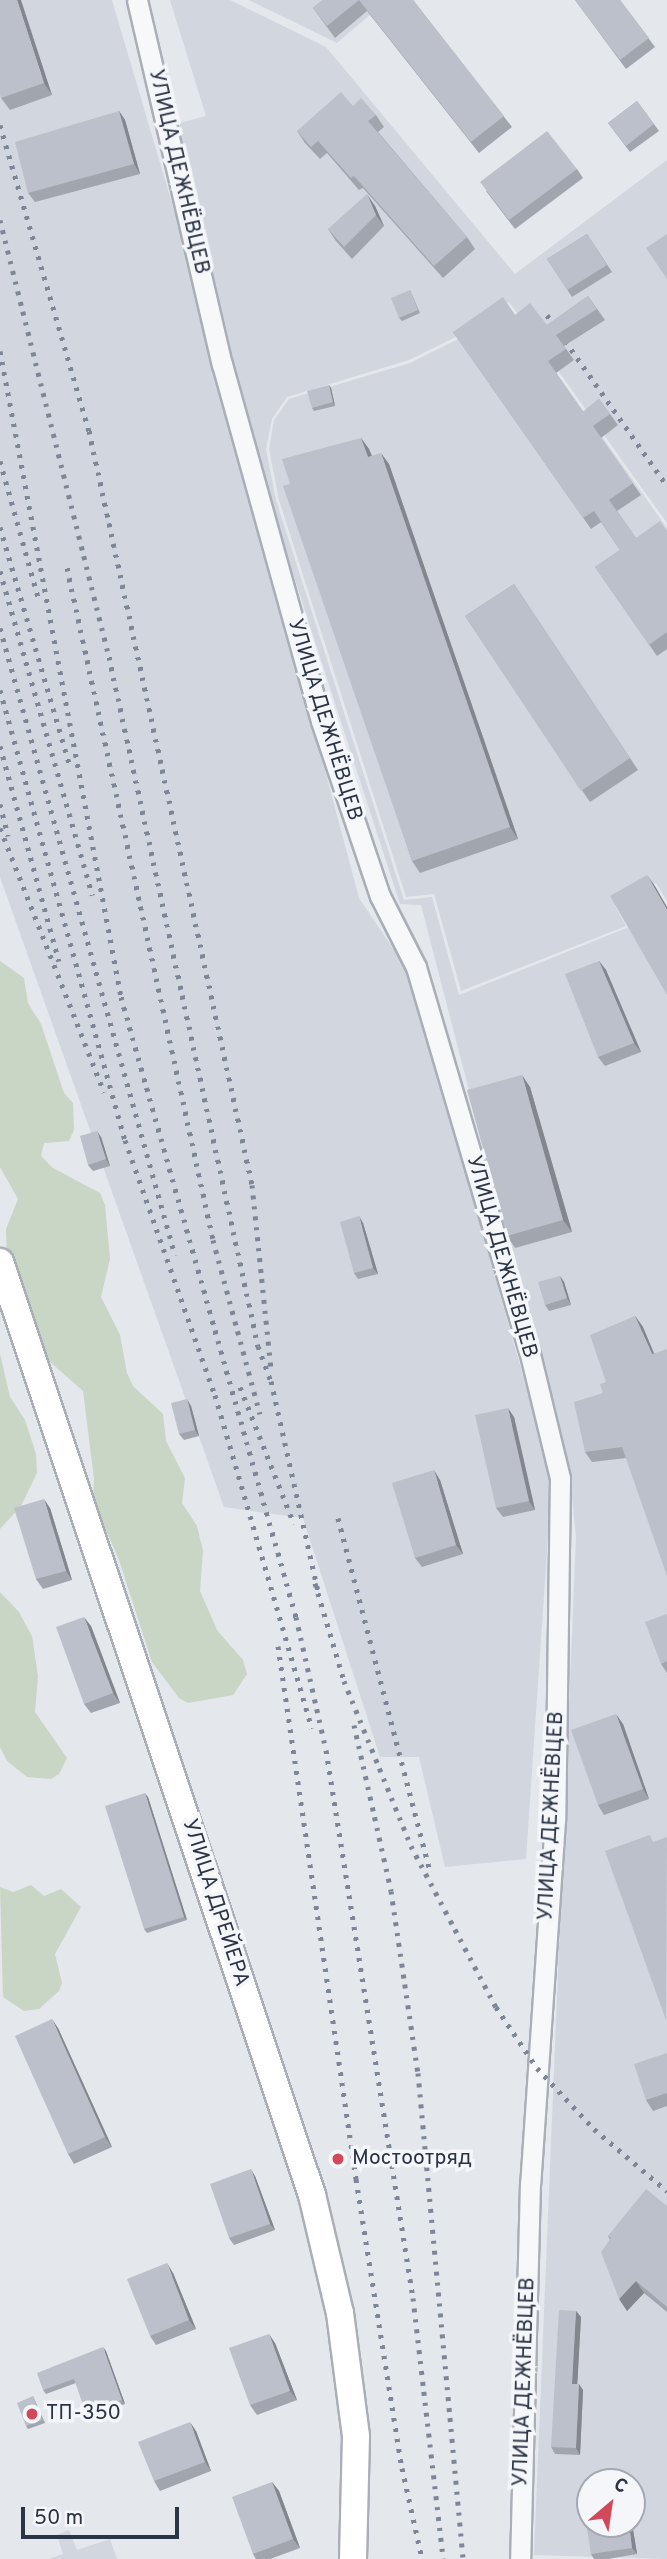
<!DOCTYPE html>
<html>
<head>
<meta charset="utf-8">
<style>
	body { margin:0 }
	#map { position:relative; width:667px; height:2559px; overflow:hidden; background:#e4e7ec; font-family:Overpass,sans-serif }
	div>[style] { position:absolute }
	.built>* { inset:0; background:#d2d6de }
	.green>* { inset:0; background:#c9d6c5 }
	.roads { filter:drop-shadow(2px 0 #a9aeb7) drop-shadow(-2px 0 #a9aeb7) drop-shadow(0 2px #a9aeb7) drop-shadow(0 -2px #a9aeb7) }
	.minor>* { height:19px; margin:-9.5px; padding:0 9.5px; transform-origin:9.5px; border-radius:9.5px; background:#f7f8fa }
	.secondary>* { height:26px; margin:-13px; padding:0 13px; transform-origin:13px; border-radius:13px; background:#fff }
	.rail>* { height:5px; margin-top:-2.5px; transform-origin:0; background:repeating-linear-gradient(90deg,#7d8696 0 3.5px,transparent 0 10.5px) }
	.wall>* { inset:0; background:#a1a5ae }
	.shaded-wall>* { inset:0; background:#83868d }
	.building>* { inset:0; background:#bbc0ca }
	.dots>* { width:19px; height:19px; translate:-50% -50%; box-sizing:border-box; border:4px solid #f4f6f9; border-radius:50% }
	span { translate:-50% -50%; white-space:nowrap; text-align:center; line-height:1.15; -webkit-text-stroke:7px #f4f6f9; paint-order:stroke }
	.street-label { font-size:21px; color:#2b3445 }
	.poi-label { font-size:21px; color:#2b3445 }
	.left { translate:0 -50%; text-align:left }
	.north { position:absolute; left:576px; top:2468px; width:70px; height:70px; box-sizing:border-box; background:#f4f6f9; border:2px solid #a4a8b1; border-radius:50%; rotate:29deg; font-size:19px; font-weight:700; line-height:28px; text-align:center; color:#2b3445 }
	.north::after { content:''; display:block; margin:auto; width:24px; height:32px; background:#d1495b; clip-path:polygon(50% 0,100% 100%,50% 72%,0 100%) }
	.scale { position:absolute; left:21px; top:2507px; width:158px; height:32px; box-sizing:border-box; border:4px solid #2b3445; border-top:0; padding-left:9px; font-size:21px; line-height:24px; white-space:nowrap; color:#2b3445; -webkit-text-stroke:5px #f4f6f9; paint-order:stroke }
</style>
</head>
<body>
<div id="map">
	<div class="built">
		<div style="clip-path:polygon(0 0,112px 0,191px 268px,359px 898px,408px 971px,552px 1478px,526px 1859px,445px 1867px,419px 1757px,380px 1757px,303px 1518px,224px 1507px,0 877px)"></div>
		<div style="clip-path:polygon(evenodd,170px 0,230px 0,326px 47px,515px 274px,667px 160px,667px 523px,509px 302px,456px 337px,409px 360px,287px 397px,272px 419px,266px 449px,276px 500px,404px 900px,432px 897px,459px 995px,629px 927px,619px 907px,655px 886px,667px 907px,667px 2559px,534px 2555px,576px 1537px,571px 1484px,421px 905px,400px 904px,253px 450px,173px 125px,206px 116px,170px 0,590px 2482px,632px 2482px,632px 2524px,590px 2524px,590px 2482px)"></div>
		<div style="clip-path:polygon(249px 0,387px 0,337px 43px)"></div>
		<div style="clip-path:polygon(508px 305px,667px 528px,667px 901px,656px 883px,615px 906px,626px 926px,461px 991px,434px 894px,406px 897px,279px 500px,269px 449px,274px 420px,289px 399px,410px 363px,458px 339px)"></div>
		<div style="clip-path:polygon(69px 2530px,77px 2550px,110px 2539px,117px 2559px,49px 2559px,63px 2554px,57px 2535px)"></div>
	</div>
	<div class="green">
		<div style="clip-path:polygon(0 961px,24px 978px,28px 1003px,41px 1024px,64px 1093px,73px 1103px,74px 1130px,69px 1141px,44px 1143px,41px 1156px,53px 1168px,100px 1193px,105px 1205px,110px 1259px,101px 1297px,120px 1335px,127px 1373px,133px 1386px,163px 1414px,166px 1441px,185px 1478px,182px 1503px,197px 1526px,203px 1551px,200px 1591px,217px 1630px,243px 1660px,247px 1674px,233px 1695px,188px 1703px,179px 1698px,152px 1662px,119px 1560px,93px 1500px,94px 1479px,83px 1391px,40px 1353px,7px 1260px,6px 1229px,18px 1199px,0 1167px)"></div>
		<div style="clip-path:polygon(0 1354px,10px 1397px,25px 1420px,36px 1454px,37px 1473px,21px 1506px,0 1529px)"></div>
		<div style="clip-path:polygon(0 1592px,19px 1612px,32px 1636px,38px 1676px,35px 1712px,67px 1758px,59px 1774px,51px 1779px,27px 1777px,7px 1761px,0 1747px)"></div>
		<div style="clip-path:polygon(31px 1885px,44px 1896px,61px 1889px,81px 1907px,55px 1954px,62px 1983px,59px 1991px,39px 2009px,24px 2011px,3px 1997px,0 1887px,13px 1892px)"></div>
	</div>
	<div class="roads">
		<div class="minor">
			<div style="left:137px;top:0;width:374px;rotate:76.9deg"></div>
			<div style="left:222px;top:364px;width:370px;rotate:74.5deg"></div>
			<div style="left:321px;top:721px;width:185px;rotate:71.4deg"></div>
			<div style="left:380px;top:896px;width:80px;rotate:63.1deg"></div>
			<div style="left:416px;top:967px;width:399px;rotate:73.6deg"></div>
			<div style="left:529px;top:1350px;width:132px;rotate:76.4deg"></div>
			<div style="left:560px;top:1478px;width:342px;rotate:90.8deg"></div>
			<div style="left:555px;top:1820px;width:364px;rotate:93.9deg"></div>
			<div style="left:530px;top:2183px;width:376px;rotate:91.5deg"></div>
		</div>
		<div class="secondary">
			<div style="left:0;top:1262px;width:984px;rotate:71.51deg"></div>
			<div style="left:312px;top:2195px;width:121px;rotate:76.7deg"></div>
			<div style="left:340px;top:2313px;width:124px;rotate:82.6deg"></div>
			<div style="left:356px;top:2436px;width:123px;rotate:91.4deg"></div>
		</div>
	</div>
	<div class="rail">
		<div style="left:0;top:125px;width:319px;rotate:73.8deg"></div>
		<div style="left:89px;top:431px;width:771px;rotate:77.8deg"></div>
		<div style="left:252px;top:1185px;width:186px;rotate:84.1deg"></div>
		<div style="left:0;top:220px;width:450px;rotate:76deg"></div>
		<div style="left:109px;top:657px;width:705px;rotate:77.8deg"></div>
		<div style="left:258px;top:1346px;width:37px;rotate:70deg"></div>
		<div style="left:271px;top:1381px;width:216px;rotate:77.4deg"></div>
		<div style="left:547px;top:315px;width:209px;rotate:54.9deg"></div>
		<div style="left:0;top:351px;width:657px;rotate:79.39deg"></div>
		<div style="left:121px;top:997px;width:644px;rotate:74.24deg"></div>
		<div style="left:296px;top:1617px;width:136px;rotate:77.3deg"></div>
		<div style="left:326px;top:1750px;width:555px;rotate:80.98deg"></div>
		<div style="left:413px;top:2298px;width:263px;rotate:83.4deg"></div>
		<div style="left:0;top:461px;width:145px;rotate:74.4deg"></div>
		<div style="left:0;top:527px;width:246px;rotate:73.7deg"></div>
		<div style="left:67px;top:568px;width:688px;rotate:77.74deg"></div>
		<div style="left:213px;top:1240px;width:180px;rotate:74.9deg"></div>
		<div style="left:0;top:571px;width:337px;rotate:74.1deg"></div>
		<div style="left:0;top:628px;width:651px;rotate:74.41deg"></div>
		<div style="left:0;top:690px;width:467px;rotate:74.5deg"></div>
		<div style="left:125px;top:1140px;width:270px;rotate:70.6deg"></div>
		<div style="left:215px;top:1395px;width:347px;rotate:73.8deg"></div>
		<div style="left:0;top:746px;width:223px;rotate:74.7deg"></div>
		<div style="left:0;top:804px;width:33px;rotate:76deg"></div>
		<div style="left:0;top:828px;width:284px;rotate:68.5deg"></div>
		<div style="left:240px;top:1387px;width:147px;rotate:68.5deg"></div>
		<div style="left:338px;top:1518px;width:361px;rotate:75.4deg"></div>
		<div style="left:315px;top:1583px;width:102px;rotate:73.5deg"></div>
		<div style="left:344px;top:1681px;width:178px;rotate:67.9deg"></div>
		<div style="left:411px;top:1846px;width:182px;rotate:62.2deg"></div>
		<div style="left:496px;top:2007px;width:73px;rotate:56.1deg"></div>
		<div style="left:537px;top:2068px;width:83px;rotate:46.9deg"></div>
		<div style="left:594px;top:2129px;width:96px;rotate:40.3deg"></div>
		<div style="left:278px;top:1646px;width:539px;rotate:81.67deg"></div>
		<div style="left:356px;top:2179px;width:293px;rotate:81deg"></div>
		<div style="left:402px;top:2468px;width:93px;rotate:77.6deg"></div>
		<div style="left:354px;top:1725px;width:170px;rotate:77.4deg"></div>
		<div style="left:391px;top:1891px;width:184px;rotate:81.6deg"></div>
		<div style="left:418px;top:2073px;width:488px;rotate:84.7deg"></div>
	</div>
	<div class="wall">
		<div style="clip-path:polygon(0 0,52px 95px,10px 110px,1px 98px)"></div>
		<div style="clip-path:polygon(323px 0,413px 0,512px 127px,479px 153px,367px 11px,335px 38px,313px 8px)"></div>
		<div style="clip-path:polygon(575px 0,620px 0,655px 47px,626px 69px)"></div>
		<div style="clip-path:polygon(637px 101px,659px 131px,630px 152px,608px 123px)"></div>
		<div style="clip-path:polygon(353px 106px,376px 115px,384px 127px,378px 132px,467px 237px,475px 249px,443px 278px,363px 188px,359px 190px,327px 153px,320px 159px,305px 143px,297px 131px)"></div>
		<div style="clip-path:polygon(119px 111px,125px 120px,140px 174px,35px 202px,28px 193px)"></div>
		<div style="clip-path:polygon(577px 169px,583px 178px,515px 229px,486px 191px)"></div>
		<div style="clip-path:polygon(375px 206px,384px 226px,352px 259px,336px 241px,328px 229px)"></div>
		<div style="clip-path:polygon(587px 234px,612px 272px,572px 297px,547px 259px)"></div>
		<div style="clip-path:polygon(410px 290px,420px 313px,402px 321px,399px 318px)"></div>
		<div style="clip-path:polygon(588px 296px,605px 320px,564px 346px,574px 360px,556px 373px,583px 412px,599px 399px,618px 425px,601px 438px,641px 495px,617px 511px,636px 538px,667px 531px,667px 649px,657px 656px,595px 567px,620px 550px,601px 522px,591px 529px,453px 332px,515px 315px,547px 325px)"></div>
		<div style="clip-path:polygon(329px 385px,331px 388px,335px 406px,314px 411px,312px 408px)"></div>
		<div style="clip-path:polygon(361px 438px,369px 449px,371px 456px,389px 464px,518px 839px,420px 873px,412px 861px,290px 484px)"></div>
		<div style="clip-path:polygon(514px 584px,638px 770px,590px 802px,465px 616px)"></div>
		<div style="clip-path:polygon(599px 961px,606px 970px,641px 1052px,605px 1066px,598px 1057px)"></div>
		<div style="clip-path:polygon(530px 1087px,572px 1232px,515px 1248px,507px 1236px)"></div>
		<div style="clip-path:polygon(101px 1137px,110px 1166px,93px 1171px,88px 1165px)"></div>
		<div style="clip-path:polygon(363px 1223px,378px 1274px,358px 1279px,354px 1273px)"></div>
		<div style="clip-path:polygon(560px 1276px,564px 1282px,571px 1305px,549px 1311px,545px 1305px)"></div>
		<div style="clip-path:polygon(635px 1316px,643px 1327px,626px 1458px,592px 1462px,585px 1452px,606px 1382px)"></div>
		<div style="clip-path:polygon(191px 1406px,199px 1436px,184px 1440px,179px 1434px)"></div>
		<div style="clip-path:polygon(514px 1417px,535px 1510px,503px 1517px,496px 1508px)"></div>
		<div style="clip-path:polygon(440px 1480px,463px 1554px,422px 1567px,415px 1558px)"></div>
		<div style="clip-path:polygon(50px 1508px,72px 1580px,43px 1589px,36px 1579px)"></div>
		<div style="clip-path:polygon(667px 1614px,667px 1673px,661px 1664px)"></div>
		<div style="clip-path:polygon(91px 1626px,120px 1703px,91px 1713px,84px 1704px)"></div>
		<div style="clip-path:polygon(623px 1724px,649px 1799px,604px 1815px,598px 1805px)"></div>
		<div style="clip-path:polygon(148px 1797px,187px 1920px,147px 1933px,144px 1929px)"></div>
		<div style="clip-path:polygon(58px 2028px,112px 2147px,74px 2164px,68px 2154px)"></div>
		<div style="clip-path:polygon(667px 2053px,667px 2106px,653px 2111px,646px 2100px)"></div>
		<div style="clip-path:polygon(255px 2176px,275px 2230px,234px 2245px,229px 2238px)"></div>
		<div style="clip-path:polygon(667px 2206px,667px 2312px,644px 2293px,627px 2311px,610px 2240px,608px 2236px)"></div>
		<div style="clip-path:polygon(173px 2273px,196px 2329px,156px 2345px,150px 2336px)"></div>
		<div style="clip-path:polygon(576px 2311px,581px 2317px,577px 2384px,583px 2390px,580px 2455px,555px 2454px,551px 2447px)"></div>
		<div style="clip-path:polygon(275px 2343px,297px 2400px,257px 2415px,250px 2405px)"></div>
		<div style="clip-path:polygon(106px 2351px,125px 2404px,89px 2417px,86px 2413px,76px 2383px,46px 2394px,43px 2390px)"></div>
		<div style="clip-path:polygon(33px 2396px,45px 2423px,28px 2429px,26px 2426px)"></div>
		<div style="clip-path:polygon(196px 2431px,211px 2471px,160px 2491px,154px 2481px)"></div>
		<div style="clip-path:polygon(272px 2482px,279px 2491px,300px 2548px,270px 2559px,256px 2559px,253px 2554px)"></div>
		<div style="clip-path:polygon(632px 2524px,637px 2554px,608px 2559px,594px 2559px,591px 2554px)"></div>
	</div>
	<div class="shaded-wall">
		<div style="clip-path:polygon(17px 0,21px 0,52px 95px,44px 83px)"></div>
		<div style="clip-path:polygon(119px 111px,125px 120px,140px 174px,134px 164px)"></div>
		<div style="clip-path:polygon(367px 194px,375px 206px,384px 226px,376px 215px)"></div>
		<div style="clip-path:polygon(329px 385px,331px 388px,335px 406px,333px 402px)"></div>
		<div style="clip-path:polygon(361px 438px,369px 449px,377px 468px,368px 457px)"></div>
		<div style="clip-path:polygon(381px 453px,389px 464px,518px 839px,510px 827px)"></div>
		<div style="clip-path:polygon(647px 875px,655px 886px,667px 907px,667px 910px)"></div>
		<div style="clip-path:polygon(599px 961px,606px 970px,641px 1052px,634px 1043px)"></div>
		<div style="clip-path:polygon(522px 1075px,530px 1087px,572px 1232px,563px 1220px)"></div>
		<div style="clip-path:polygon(97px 1131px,101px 1137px,110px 1166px,106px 1159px)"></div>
		<div style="clip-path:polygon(359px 1216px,363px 1223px,378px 1274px,373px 1268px)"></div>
		<div style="clip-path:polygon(560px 1276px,564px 1282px,571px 1305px,567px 1298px)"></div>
		<div style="clip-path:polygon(635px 1316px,643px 1327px,659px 1365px,652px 1354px)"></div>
		<div style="clip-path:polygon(187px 1399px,191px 1406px,199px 1436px,195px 1430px)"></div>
		<div style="clip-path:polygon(508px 1408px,514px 1417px,535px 1510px,529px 1501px)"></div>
		<div style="clip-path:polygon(434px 1470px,440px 1480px,463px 1554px,456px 1545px)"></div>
		<div style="clip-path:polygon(44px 1499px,50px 1508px,72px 1580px,66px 1571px)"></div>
		<div style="clip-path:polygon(84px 1617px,91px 1626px,120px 1703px,113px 1693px)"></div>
		<div style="clip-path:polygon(616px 1714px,623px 1724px,649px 1799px,643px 1789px)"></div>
		<div style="clip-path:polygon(145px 1793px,148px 1797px,187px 1920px,184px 1917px)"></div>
		<div style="clip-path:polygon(52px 2019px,58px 2028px,112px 2147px,105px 2137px)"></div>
		<div style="clip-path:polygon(251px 2169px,255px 2176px,275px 2230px,270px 2224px)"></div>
		<div style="clip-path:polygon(167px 2263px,173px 2273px,196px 2329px,189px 2320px)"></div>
		<div style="clip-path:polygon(636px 2281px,644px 2293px,627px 2311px,619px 2299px)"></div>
		<div style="clip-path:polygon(576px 2311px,581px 2317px,577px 2390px,572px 2384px)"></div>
		<div style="clip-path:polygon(269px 2334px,275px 2343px,297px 2400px,290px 2391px)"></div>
		<div style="clip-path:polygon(103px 2347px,106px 2351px,125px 2404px,122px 2400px)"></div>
		<div style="clip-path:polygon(579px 2384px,583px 2390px,580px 2455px,576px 2448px)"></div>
		<div style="clip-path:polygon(190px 2422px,196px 2431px,211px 2471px,205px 2462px)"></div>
		<div style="clip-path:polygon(272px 2482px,279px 2491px,300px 2548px,293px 2539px)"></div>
		<div style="clip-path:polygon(632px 2523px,637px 2554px,632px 2548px,629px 2524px,632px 2524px)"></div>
	</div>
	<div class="building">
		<div style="clip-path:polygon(0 0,17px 0,44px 83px,1px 98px,0 94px)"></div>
		<div style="clip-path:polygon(323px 0,413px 0,504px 116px,471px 142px,359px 0,327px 26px,313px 8px)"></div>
		<div style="clip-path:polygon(575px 0,620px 0,649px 38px,620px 60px)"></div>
		<div style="clip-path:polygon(341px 92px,353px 106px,361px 98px,376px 115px,368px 121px,467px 237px,434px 266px,354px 176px,351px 178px,318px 141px,311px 147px,297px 131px)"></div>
		<div style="clip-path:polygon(637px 101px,654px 124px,626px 146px,608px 123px)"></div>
		<div style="clip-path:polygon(119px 111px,134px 164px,28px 193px,15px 142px)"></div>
		<div style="clip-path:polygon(547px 131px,577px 169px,509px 220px,480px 182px)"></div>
		<div style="clip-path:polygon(367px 194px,376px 215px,344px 247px,328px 229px)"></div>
		<div style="clip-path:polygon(587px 234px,607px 265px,567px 290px,547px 259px)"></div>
		<div style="clip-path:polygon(667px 234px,667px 279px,646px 248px)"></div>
		<div style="clip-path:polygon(410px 290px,418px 310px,399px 318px,391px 298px)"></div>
		<div style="clip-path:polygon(588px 296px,597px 309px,556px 335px,566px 349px,548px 361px,583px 412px,599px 399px,610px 414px,593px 426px,633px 483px,609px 500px,636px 538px,660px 521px,667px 531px,667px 632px,649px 645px,595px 567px,620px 550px,594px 511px,583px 518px,453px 332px,503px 297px,515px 315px,530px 303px,547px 325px)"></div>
		<div style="clip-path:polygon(329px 385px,333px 402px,312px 408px,307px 391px)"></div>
		<div style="clip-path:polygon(361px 438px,368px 457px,381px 453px,510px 827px,412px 861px,283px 486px,290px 484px,282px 459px)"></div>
		<div style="clip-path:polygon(514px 584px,630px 758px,581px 791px,465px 616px)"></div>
		<div style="clip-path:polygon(647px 875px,667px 910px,667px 995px,610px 896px)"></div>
		<div style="clip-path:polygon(599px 961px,634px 1043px,598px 1057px,565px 974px)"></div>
		<div style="clip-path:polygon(522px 1075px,563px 1220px,507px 1236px,467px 1090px)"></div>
		<div style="clip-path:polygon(97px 1131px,106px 1159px,88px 1165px,80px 1136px)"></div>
		<div style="clip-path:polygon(359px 1216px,373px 1268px,354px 1273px,340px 1222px)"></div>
		<div style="clip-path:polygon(560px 1276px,567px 1298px,545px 1305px,538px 1282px)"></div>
		<div style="clip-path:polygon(635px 1316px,652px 1354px,667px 1349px,667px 1576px,622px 1447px,585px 1452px,574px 1402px,603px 1393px,600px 1384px,606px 1382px,590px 1335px)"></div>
		<div style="clip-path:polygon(187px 1399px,195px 1430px,179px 1434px,171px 1403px)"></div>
		<div style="clip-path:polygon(508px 1408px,529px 1501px,496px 1508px,475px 1415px)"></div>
		<div style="clip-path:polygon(434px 1470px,456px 1545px,415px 1558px,392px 1483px)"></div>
		<div style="clip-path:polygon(44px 1499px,66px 1571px,36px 1579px,14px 1508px)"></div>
		<div style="clip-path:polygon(667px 1614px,667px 1661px,661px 1664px,645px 1622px)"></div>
		<div style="clip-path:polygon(84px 1617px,113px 1693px,84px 1704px,56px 1627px)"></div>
		<div style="clip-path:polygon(616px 1714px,643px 1789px,598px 1805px,571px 1730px)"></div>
		<div style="clip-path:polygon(145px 1793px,184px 1917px,144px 1929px,105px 1806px)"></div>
		<div style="clip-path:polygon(650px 1835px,653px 1842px,667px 1837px,666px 2020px,605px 1851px)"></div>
		<div style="clip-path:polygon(52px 2019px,105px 2137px,68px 2154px,15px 2036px)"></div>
		<div style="clip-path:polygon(667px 2053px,667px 2093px,646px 2100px,634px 2064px)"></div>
		<div style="clip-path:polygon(251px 2169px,270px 2224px,229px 2238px,210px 2184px)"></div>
		<div style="clip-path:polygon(646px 2189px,667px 2206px,667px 2307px,636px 2281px,619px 2299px,601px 2252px,611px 2238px,608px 2236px)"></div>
		<div style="clip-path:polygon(167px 2263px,189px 2320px,150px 2336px,127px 2279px)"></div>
		<div style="clip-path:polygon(559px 2310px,576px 2311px,572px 2384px,579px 2384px,576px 2448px,551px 2447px)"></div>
		<div style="clip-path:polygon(269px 2334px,290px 2391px,250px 2405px,229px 2348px)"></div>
		<div style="clip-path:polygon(103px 2347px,122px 2400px,86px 2413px,74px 2379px,43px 2390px,37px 2373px)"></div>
		<div style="clip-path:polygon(33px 2396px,42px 2420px,26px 2426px,17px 2403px)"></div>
		<div style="clip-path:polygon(190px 2422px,205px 2462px,154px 2481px,138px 2442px)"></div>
		<div style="clip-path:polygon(272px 2482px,293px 2539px,253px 2554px,232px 2497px)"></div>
		<div style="clip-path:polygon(590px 2488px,590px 2524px,629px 2524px,632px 2548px,591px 2554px,581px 2489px)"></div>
	</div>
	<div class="dots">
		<div style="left:338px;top:2159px;background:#d1495b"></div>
		<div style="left:32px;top:2414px;background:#d1495b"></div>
	</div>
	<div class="street-label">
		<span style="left:178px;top:172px;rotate:77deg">УЛИЦА ДЕЖНЁВЦЕВ</span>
		<span style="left:324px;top:720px;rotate:73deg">УЛИЦА ДЕЖНЁВЦЕВ</span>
		<span style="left:501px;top:1257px;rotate:74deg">УЛИЦА ДЕЖНЁВЦЕВ</span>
		<span style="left:552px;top:1816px;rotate:-87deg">УЛИЦА ДЕЖНЁВЦЕВ</span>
		<span style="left:215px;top:1903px;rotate:72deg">УЛИЦА ДРЕЙЕРА</span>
		<span style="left:525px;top:2382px;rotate:-88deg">УЛИЦА ДЕЖНЁВЦЕВ</span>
	</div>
	<div class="poi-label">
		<span class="left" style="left:352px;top:2159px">Мостоотряд</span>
		<span class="left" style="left:46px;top:2414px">ТП-350</span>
	</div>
	<div class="north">С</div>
	<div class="scale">50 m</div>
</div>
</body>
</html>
